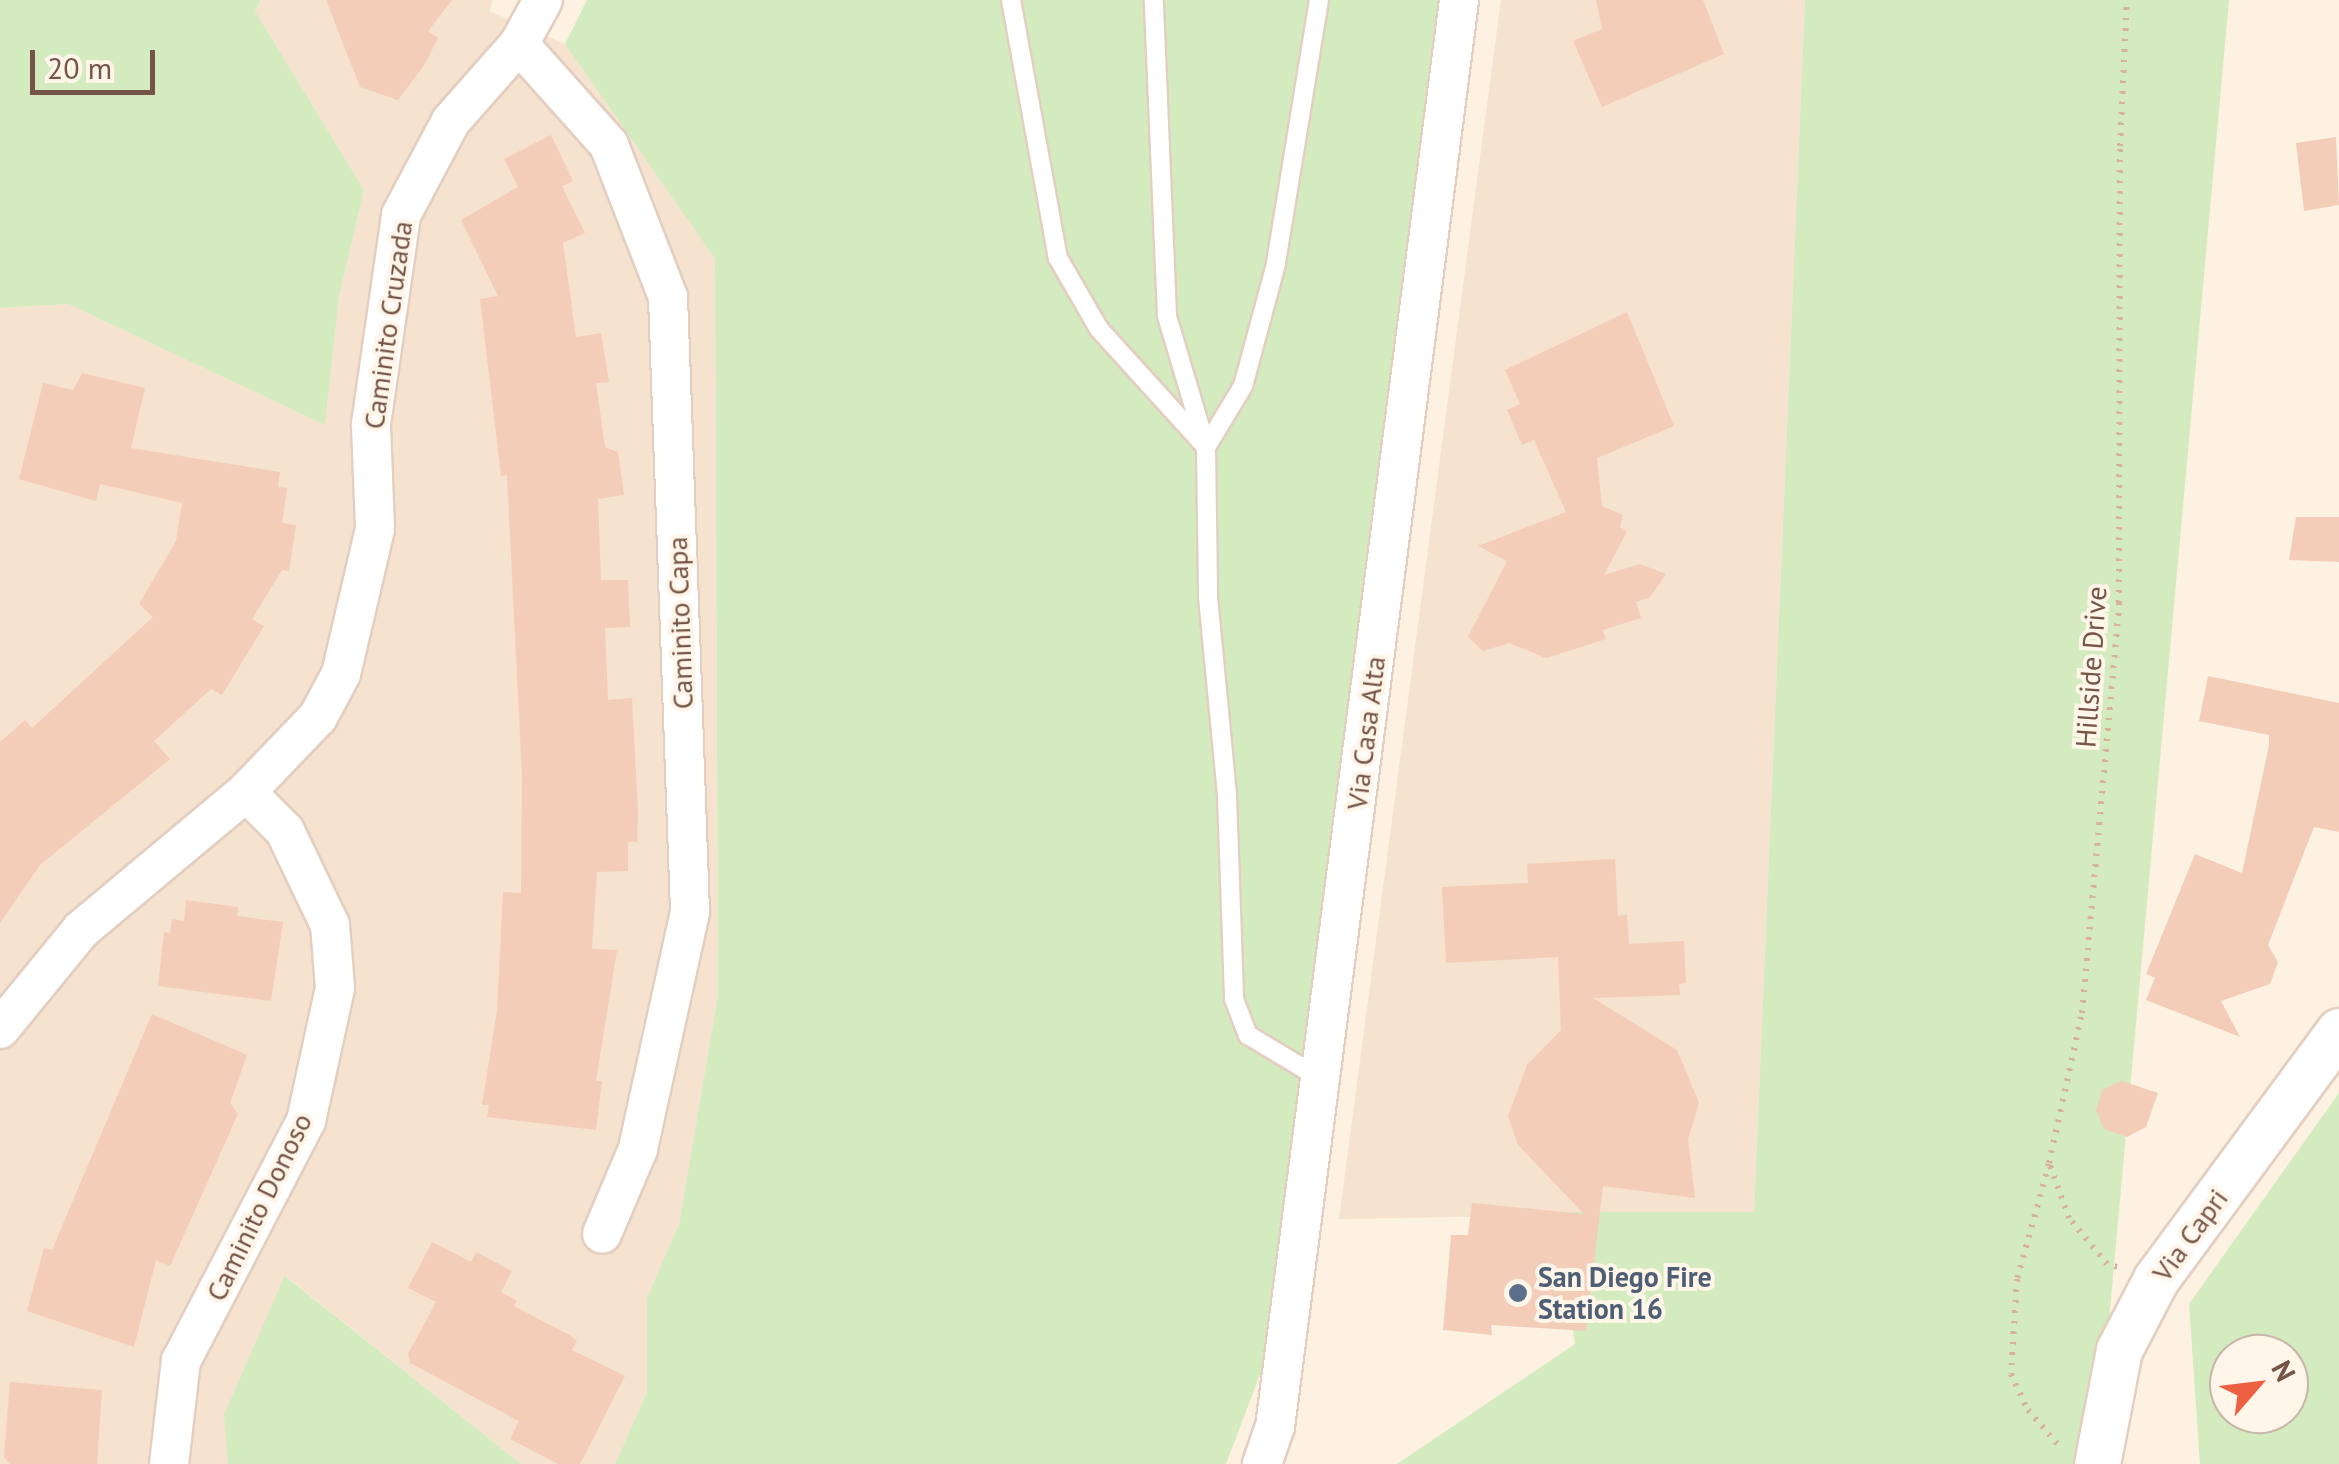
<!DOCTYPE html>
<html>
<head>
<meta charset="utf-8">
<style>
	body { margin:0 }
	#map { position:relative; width:2339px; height:1464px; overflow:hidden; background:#fdf1e1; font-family:"PT Sans",sans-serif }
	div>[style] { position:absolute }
	.residential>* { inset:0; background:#f5e2cf }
	.green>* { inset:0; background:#d3ebbf }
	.building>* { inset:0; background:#f3cdb8 }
	.path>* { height:6px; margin-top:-3px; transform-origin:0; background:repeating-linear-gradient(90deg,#d8b09b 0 2.5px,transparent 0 10.5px) }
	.roads { filter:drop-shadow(2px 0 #e3cec0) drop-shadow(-2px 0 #e3cec0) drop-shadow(0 2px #e3cec0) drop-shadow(0 -2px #e3cec0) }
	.service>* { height:18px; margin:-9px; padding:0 9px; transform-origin:9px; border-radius:9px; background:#fff }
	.minor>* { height:38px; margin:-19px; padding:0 19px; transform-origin:19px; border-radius:19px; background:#fff }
	.tertiary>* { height:45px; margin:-22.5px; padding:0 22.5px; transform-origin:22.5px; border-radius:22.5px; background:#fff }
	.dots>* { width:28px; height:28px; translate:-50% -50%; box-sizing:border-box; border:5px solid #fff5e8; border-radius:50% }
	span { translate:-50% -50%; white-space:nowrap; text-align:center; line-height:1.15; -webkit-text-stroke:8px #fff5e8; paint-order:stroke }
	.street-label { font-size:28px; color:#755547 }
	.service-label { font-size:28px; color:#4e5e75; font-weight:700 }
	.left { translate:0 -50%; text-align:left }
	.north { position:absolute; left:2209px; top:1334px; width:100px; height:100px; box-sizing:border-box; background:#fff5e8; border:2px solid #c8b5a8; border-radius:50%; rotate:62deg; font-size:28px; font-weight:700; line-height:40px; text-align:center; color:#755547 }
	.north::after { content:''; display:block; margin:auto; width:35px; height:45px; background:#ec5f41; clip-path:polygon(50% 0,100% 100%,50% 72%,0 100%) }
	.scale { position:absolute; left:30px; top:50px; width:125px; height:45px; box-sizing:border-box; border:5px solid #755547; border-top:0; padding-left:12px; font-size:30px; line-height:35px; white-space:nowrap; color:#755547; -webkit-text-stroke:8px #fff5e8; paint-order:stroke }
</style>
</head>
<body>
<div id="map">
	<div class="residential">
		<div style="clip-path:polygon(261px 0,493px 0,489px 11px,565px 44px,715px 259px,718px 995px,679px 1224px,647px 1298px,647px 1392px,615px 1464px,521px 1464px,286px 1276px,225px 1415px,228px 1464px,0 1464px,0 308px,68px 304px,325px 425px,339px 297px,364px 190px,255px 11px)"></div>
		<div style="clip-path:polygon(1501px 0,1805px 0,1754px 1212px,1339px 1219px)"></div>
	</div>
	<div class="green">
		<div style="clip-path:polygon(0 0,261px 0,255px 11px,364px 190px,339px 297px,325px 425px,68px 304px,0 308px)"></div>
		<div style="clip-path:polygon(587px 0,1466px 0,1264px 1364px,1226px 1464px,615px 1464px,647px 1392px,647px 1298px,679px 1224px,718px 995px,715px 259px,565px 44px)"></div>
		<div style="clip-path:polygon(1805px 0,2229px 0,2096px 1464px,1397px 1464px,1575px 1344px,1555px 1212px,1754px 1212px)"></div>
		<div style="clip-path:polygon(evenodd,2339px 1093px,2339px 1464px,2200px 1464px,2189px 1304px,2339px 1093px,2229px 1354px,2289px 1354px,2289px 1414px,2229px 1414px,2229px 1354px)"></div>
		<div style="clip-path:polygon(285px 1275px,285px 1276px,521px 1464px,228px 1464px,224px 1415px)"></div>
	</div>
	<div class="building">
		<div style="clip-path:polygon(326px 0,452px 0,428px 31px,438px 38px,425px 64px,398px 100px,360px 87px)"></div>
		<div style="clip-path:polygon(1596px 0,1703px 0,1724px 54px,1602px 107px,1573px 41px,1602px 29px)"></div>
		<div style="clip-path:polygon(551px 135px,573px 181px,562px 186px,585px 233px,563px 243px,576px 337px,601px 333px,609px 382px,596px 383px,605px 447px,618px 452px,624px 495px,598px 499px,601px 580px,628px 580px,630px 627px,605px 628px,608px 700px,632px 698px,638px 812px,637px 842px,628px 842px,628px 871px,597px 872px,592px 949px,617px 950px,596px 1081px,602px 1081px,596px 1130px,487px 1117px,489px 1105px,482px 1105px,497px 1011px,503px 892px,521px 893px,522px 775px,507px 475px,501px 476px,480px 299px,498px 296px,461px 220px,518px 187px,504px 159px)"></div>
		<div style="clip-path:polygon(2336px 137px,2339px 205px,2304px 211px,2296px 143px)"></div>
		<div style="clip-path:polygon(1627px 312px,1674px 426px,1597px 458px,1602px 506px,1623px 515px,1620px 527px,1627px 531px,1604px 575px,1640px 564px,1666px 574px,1650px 597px,1636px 602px,1641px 618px,1603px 630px,1606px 639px,1546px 658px,1509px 643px,1483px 651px,1468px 637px,1507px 561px,1478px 546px,1566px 512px,1534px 440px,1522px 445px,1507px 410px,1520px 404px,1505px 370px)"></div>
		<div style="clip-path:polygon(82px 373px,145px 388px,131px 448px,280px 472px,278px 487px,287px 488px,282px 523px,296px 525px,289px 571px,282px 570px,252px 619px,264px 626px,222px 695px,211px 689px,154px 741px,170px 759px,40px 865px,0 923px,0 742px,25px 720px,32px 728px,153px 617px,139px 604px,176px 541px,182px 503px,100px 484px,96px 501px,19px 479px,43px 383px,73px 390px)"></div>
		<div style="clip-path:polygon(2296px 517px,2339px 517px,2339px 562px,2289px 560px)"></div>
		<div style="clip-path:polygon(2208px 676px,2339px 703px,2339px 832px,2314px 827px,2268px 945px,2278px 962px,2270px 984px,2221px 1001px,2240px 1037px,2146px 1000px,2155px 978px,2146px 974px,2195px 854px,2242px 873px,2269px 745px,2269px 735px,2199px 721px)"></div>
		<div style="clip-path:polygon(1615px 859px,1618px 916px,1627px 915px,1629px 944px,1684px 941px,1686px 983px,1679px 984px,1680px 995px,1593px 998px,1677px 1050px,1699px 1103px,1688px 1139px,1695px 1198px,1603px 1186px,1586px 1331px,1491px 1325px,1492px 1335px,1443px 1330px,1451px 1235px,1468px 1235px,1472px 1203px,1584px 1214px,1518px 1145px,1508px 1116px,1527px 1065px,1561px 1030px,1558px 957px,1446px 963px,1442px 887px,1528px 883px,1527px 864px)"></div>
		<div style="clip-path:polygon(186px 900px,238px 907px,237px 916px,283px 922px,271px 1001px,158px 986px,164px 932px,170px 933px,172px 919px,184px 921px)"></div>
		<div style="clip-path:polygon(152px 1014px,247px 1055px,230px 1103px,238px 1114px,170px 1266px,156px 1260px,134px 1347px,27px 1311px,44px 1248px,52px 1250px)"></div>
		<div style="clip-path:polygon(2122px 1081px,2158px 1093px,2146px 1127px,2127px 1137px,2104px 1129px,2096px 1110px,2103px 1089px)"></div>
		<div style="clip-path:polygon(432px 1242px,471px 1262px,476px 1252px,512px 1271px,501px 1292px,517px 1301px,514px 1306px,571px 1336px,577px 1341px,572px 1350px,625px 1376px,580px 1464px,558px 1464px,510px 1439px,519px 1421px,410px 1363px,408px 1354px,436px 1302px,408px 1288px)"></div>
		<div style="clip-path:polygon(10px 1382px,102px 1390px,97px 1464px,10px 1464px,4px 1457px)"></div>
	</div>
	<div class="path">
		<div style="left:2049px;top:1164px;width:119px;rotate:105.5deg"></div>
		<div style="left:2017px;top:1279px;width:95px;rotate:93.6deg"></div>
		<div style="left:2011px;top:1374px;width:40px;rotate:65deg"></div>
		<div style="left:2028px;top:1410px;width:48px;rotate:49.3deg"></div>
		<div style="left:2117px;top:1267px;width:10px;rotate:-163deg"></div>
		<div style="left:2107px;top:1264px;width:60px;rotate:-129.6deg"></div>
		<div style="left:2069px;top:1218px;width:59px;rotate:-110deg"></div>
		<div style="left:2049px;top:1163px;width:154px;rotate:-77.6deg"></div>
		<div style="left:2082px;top:1013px;width:412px;rotate:-84.8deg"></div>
		<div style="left:2119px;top:603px;width:457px;rotate:-89.9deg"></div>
		<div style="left:2120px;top:146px;width:146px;rotate:-87.3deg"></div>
	</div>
	<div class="roads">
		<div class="service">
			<div style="left:1011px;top:0;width:262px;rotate:79.7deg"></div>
			<div style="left:1058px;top:258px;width:82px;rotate:60deg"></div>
			<div style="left:1099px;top:329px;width:159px;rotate:47.8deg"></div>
			<div style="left:1206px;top:447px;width:137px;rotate:-106.6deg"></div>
			<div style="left:1167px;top:316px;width:316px;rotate:-92.4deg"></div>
			<div style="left:1319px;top:0;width:267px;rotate:99.3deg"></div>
			<div style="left:1276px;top:264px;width:126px;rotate:105.1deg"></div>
			<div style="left:1243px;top:386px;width:71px;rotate:121.2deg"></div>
			<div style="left:1206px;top:447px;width:150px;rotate:89.2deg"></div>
			<div style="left:1208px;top:597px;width:200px;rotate:84.5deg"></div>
			<div style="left:1227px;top:796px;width:203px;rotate:88deg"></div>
			<div style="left:1234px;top:999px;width:39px;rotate:69deg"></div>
			<div style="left:1248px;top:1035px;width:85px;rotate:31.1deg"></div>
		</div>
		<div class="minor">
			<div style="left:519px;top:44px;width:135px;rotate:48.3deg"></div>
			<div style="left:609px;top:145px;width:163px;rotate:68.8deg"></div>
			<div style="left:668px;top:297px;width:615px;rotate:87.95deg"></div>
			<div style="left:690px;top:912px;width:243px;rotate:102.4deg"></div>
			<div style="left:638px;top:1149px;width:92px;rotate:113deg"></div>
			<div style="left:0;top:1029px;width:128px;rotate:-50.7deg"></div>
			<div style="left:81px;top:930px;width:215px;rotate:-39.9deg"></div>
			<div style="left:246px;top:792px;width:104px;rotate:-46.2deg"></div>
			<div style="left:318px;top:717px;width:49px;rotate:-61.9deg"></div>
			<div style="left:341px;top:674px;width:149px;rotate:-76.8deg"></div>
			<div style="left:375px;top:529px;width:105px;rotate:-92.2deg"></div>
			<div style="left:371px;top:424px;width:211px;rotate:-81.8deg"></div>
			<div style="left:401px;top:215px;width:106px;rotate:-62deg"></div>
			<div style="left:451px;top:121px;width:103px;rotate:-48.6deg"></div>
			<div style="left:519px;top:44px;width:50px;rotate:-61.4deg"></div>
			<div style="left:169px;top:1464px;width:104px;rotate:-83.4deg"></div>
			<div style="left:181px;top:1361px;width:271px;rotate:-62.5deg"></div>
			<div style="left:306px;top:1121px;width:136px;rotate:-77.7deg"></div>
			<div style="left:335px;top:988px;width:63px;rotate:-94.5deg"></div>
			<div style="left:330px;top:925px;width:104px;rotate:-115.6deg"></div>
			<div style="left:285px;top:831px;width:55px;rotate:-135deg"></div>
			<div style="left:1262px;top:1464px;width:39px;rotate:-71deg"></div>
			<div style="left:1275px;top:1427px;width:1439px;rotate:-82.65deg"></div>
		</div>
		<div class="tertiary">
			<div style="left:2097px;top:1464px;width:116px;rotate:-79.1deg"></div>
			<div style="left:2119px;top:1350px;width:80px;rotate:-62.5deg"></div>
			<div style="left:2156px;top:1279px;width:308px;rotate:-53.6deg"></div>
		</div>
	</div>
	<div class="dots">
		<div style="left:1518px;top:1293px;background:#5c6f8a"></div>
	</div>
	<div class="street-label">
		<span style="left:388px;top:325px;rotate:-82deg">Caminito Cruzada</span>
		<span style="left:680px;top:623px;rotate:-92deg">Caminito Capa</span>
		<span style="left:2091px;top:667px;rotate:-86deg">Hillside Drive</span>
		<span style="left:1366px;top:733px;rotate:-83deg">Via Casa Alta</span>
		<span style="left:259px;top:1207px;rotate:-64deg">Caminito Donoso</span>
		<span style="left:2190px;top:1235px;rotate:-54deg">Via Capri</span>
	</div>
	<div class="service-label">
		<span class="left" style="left:1538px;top:1293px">San Diego Fire<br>Station 16</span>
	</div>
	<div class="north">N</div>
	<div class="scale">20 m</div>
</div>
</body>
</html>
